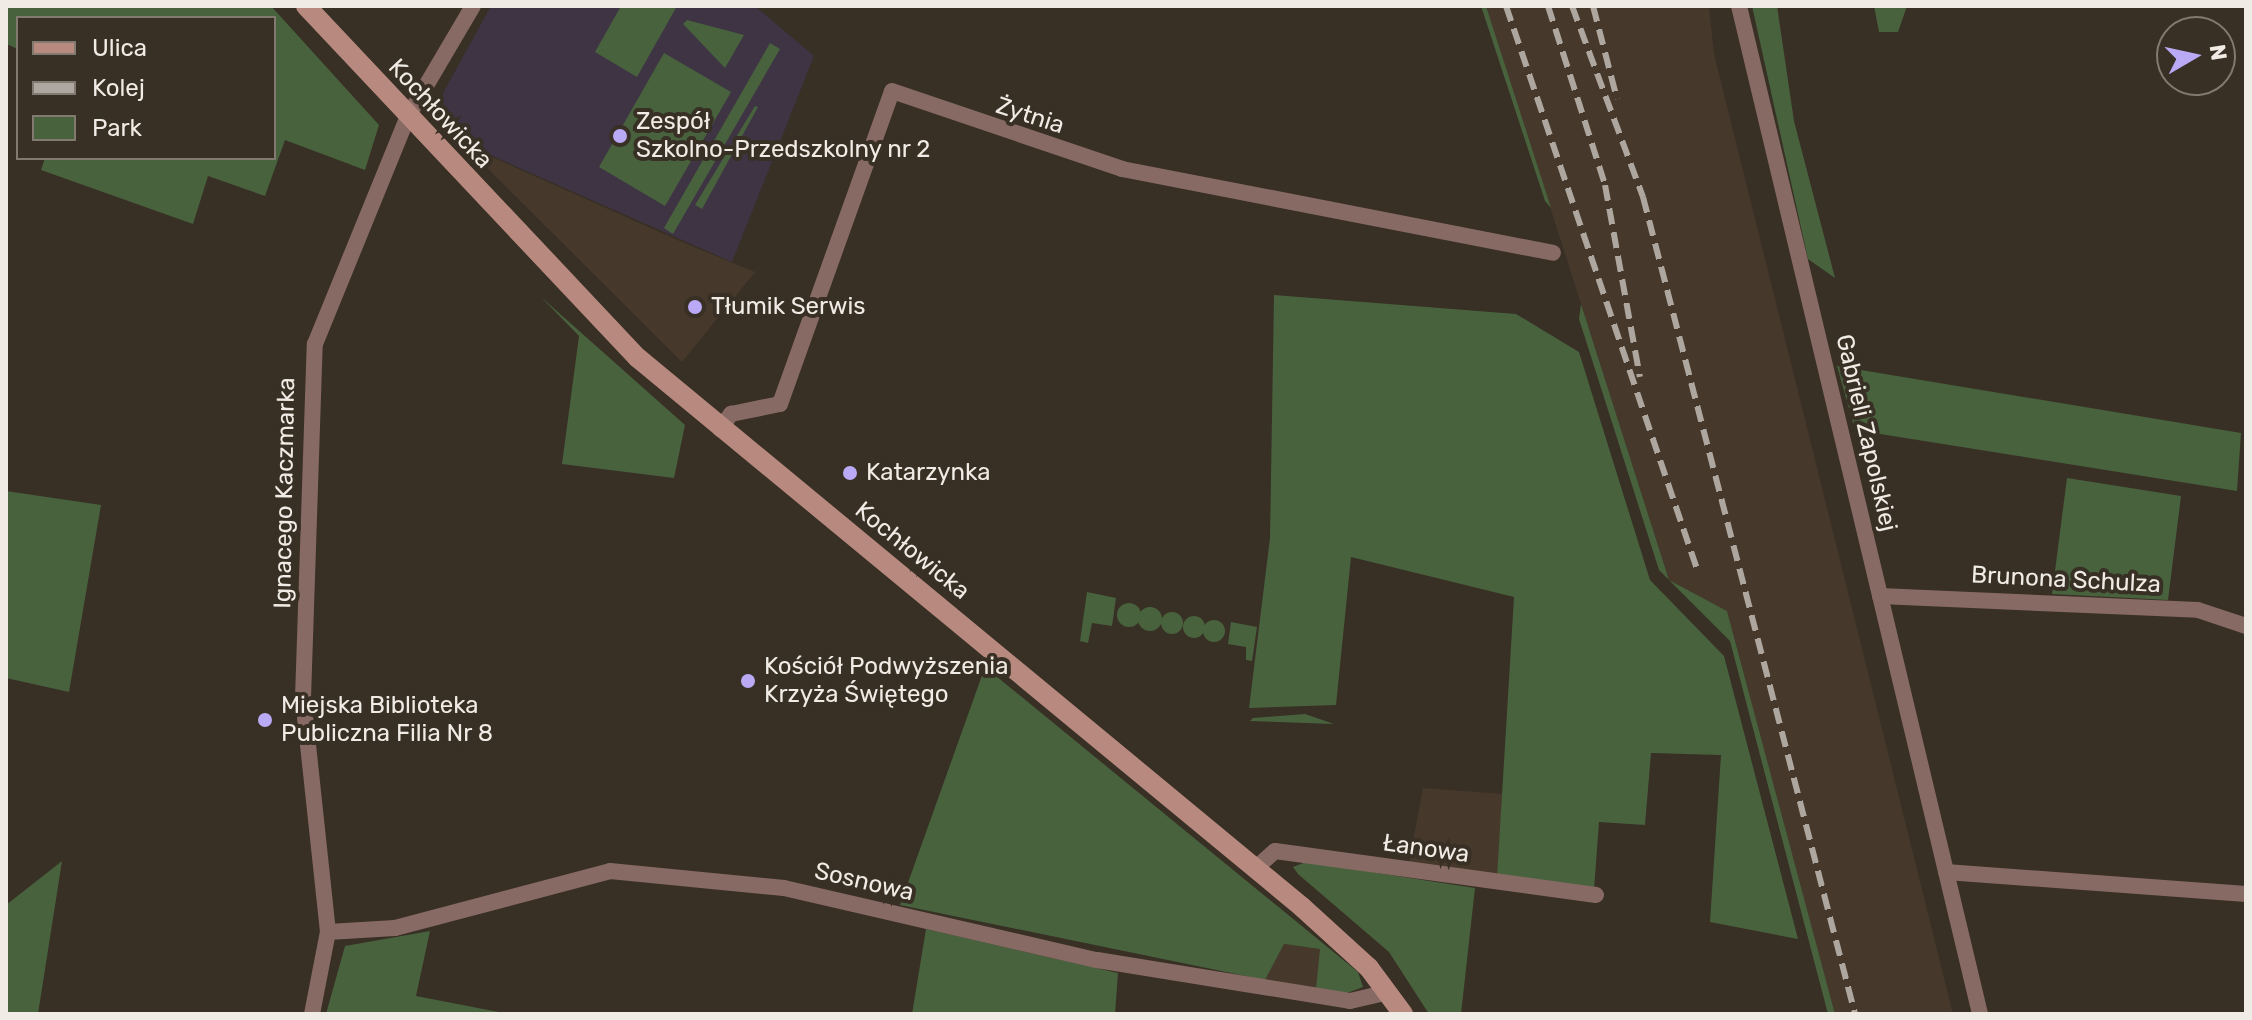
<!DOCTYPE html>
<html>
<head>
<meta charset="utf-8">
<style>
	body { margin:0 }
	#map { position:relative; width:2252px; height:1020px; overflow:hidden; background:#382f25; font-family:Rubik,sans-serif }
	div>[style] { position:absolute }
	.built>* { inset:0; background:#46392b }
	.education>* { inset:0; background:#3e3444 }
	.green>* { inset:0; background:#48623d }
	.round { border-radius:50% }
	.street>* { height:16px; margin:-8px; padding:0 8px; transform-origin:8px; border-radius:8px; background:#876a63 }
	.secondary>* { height:20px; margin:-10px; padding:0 10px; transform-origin:10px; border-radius:10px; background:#b88a7f }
	.rail>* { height:6px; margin-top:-3px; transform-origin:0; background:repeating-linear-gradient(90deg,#aea79f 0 16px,transparent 0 24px) }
	.dots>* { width:22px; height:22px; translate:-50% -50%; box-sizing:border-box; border:4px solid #382f25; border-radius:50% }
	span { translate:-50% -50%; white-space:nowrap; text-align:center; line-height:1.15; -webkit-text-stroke:8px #382f25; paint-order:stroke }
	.street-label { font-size:24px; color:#f0ebe4 }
	.poi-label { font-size:24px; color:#f0ebe4 }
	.left { translate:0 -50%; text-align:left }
	.frame { position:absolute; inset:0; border:8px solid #f0ebe4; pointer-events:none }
	.legend { position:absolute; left:16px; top:16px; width:260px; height:144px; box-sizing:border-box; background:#382f25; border:2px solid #827a71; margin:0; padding:10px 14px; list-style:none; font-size:24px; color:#f0ebe4 }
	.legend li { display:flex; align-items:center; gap:16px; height:40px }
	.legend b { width:40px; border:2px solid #827a71 }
	.north { position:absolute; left:2156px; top:16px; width:80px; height:80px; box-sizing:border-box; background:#382f25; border:2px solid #827a71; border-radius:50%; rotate:81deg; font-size:22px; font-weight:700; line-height:32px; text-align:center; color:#f0ebe4 }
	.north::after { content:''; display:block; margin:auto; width:28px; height:36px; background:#baaaf6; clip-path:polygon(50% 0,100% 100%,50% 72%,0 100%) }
</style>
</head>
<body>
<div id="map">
	<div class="built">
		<div style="clip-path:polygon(1486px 6px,1709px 6px,1714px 54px,1953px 1014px,1835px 1014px,1727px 611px,1669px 580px)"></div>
		<div style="clip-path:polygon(463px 144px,682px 242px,755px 272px,682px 362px)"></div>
		<div style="clip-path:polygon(1423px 788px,1503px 794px,1497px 877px,1408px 867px)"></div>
		<div style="clip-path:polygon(1284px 944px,1321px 949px,1316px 989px,1265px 980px)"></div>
	</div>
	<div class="education">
		<div style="clip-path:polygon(491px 6px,755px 6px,814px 56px,732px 262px,463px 143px,443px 110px,443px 93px)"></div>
	</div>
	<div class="green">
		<div style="clip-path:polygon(6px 6px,271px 6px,379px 125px,365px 170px,285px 140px,265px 196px,208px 176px,193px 224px,41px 170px,45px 158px,274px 158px,274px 18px,18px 18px,18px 49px,6px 44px)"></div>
		<div style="clip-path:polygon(621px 6px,677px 6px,637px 77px,595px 52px)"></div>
		<div style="clip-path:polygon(1481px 6px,1486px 6px,1551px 208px,1545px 201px)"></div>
		<div style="clip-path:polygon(1752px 6px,1777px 6px,1794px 121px,1835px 278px,1808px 259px)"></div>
		<div style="clip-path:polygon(1874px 6px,1907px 6px,1898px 32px,1879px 32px)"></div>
		<div style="clip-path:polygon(687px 20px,744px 35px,725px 68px,683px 24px)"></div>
		<div style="clip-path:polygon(770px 43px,780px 49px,673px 234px,664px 228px)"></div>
		<div style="clip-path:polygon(664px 53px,731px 92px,665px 206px,599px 167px)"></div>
		<div style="clip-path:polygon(755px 106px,758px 107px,702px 209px,695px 205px)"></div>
		<div style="clip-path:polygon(1274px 295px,1516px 314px,1579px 352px,1650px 580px,1724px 656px,1798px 939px,1710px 922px,1721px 755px,1651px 753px,1645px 825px,1599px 822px,1594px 890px,1497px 877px,1514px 597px,1351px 557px,1336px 705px,1249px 708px,1270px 538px)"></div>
		<div style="clip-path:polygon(541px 297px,685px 425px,674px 478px,562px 464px,579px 336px)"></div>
		<div style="clip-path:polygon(1581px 304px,1669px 580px,1727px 611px,1835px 1014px,1828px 1014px,1730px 641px,1659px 570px,1579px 319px)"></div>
		<div style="clip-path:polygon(1837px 366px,2241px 433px,2237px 491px,1855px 430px)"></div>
		<div style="clip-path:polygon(2067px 478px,2181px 496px,2168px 600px,2052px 594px)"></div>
		<div style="clip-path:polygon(6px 491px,101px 505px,69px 692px,6px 678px)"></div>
		<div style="clip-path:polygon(1087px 592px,1116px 598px,1112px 626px,1092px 623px,1088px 643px,1080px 641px)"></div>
		<div class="round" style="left:1117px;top:603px;width:24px;height:24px"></div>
		<div class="round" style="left:1138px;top:607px;width:24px;height:24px"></div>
		<div class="round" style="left:1161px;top:612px;width:22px;height:22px"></div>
		<div class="round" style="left:1183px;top:616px;width:22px;height:22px"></div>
		<div class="round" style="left:1203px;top:620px;width:22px;height:22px"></div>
		<div style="clip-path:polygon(1231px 622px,1257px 627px,1252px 661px,1246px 660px,1246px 647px,1228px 644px)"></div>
		<div style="clip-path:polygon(985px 667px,1358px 972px,1363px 987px,1347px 993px,1316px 989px,1320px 949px,1284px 944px,1265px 980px,900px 905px)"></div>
		<div style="clip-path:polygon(1305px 714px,1334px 724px,1250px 721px,1253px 718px)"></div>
		<div style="clip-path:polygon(62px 861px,38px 1014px,6px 1014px,6px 905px)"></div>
		<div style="clip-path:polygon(1306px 862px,1475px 888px,1461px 1014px,1429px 1014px,1389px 952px,1298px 874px,1293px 867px)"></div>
		<div style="clip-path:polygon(926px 929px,1118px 973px,1115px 1014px,912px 1014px)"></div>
		<div style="clip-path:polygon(430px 931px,416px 996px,509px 1014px,326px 1014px,345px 946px)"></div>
	</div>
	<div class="street">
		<div style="left:1739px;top:6px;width:1036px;rotate:76.55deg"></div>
		<div style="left:720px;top:429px;width:19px;rotate:-54deg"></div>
		<div style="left:731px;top:414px;width:50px;rotate:-11.5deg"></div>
		<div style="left:780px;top:404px;width:332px;rotate:-70.3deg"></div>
		<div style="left:892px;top:91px;width:243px;rotate:18.7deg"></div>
		<div style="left:1122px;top:169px;width:439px;rotate:11deg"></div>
		<div style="left:1880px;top:596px;width:318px;rotate:2.5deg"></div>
		<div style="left:2198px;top:610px;width:51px;rotate:18.4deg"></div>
		<div style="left:1256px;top:868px;width:25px;rotate:-42deg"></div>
		<div style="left:1275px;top:851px;width:324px;rotate:7.8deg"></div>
		<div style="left:1946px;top:872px;width:301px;rotate:4.2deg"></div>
		<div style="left:328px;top:932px;width:67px;rotate:-3.4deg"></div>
		<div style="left:395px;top:928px;width:222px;rotate:-14.8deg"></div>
		<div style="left:610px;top:871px;width:175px;rotate:5.6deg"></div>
		<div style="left:784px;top:888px;width:321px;rotate:13deg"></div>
		<div style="left:1097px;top:960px;width:256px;rotate:9.2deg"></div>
		<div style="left:1350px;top:1001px;width:39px;rotate:-13deg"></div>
		<div style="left:312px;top:1014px;width:84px;rotate:-79deg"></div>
		<div style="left:328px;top:932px;width:235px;rotate:-96.1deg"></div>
		<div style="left:303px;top:698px;width:354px;rotate:-88.1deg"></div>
		<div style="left:315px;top:344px;width:244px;rotate:-67.8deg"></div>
		<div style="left:407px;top:118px;width:130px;rotate:-59.5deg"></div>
	</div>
	<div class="secondary">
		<div style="left:306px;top:6px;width:484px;rotate:46.7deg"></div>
		<div style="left:638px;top:358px;width:862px;rotate:39.58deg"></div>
		<div style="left:1302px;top:907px;width:91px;rotate:42.3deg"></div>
		<div style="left:1369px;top:968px;width:57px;rotate:53.5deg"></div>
	</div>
	<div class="rail">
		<div style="left:1506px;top:6px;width:595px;rotate:71.26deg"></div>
		<div style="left:1548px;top:6px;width:188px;rotate:72.3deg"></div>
		<div style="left:1605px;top:185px;width:195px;rotate:79.7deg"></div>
		<div style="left:1572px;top:6px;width:204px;rotate:69.6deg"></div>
		<div style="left:1643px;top:197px;width:844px;rotate:75.45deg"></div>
		<div style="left:1593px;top:6px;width:96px;rotate:75.5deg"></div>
	</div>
	<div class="dots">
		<div style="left:620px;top:136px;background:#baaaf6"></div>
		<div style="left:695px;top:307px;background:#baaaf6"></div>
		<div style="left:850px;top:473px;background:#baaaf6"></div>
		<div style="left:748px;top:681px;background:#baaaf6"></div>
		<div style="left:265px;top:720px;background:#baaaf6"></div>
	</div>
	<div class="street-label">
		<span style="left:440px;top:114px;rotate:47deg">Kochłowicka</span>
		<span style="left:1030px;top:116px;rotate:18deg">Żytnia</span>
		<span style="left:1866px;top:433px;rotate:77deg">Gabrieli Zapolskiej</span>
		<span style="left:285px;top:493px;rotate:-89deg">Ignacego Kaczmarka</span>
		<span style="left:912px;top:551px;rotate:39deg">Kochłowicka</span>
		<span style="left:2066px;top:580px;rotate:3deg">Brunona Schulza</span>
		<span style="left:1426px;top:849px;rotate:8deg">Łanowa</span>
		<span style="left:864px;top:882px;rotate:13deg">Sosnowa</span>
	</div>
	<div class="poi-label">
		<span class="left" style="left:636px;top:136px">Zespół<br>Szkolno-Przedszkolny nr 2</span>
		<span class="left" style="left:711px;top:307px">Tłumik Serwis</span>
		<span class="left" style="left:866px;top:473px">Katarzynka</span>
		<span class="left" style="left:764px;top:681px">Kościół Podwyższenia<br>Krzyża Świętego</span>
		<span class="left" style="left:281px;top:720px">Miejska Biblioteka<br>Publiczna Filia Nr 8</span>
	</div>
	<div class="frame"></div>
	<ul class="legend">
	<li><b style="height:10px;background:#b88a7f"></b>Ulica</li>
	<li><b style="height:10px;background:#aea79f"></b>Kolej</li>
	<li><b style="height:22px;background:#48623d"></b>Park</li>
	</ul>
	<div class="north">N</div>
</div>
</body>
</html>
